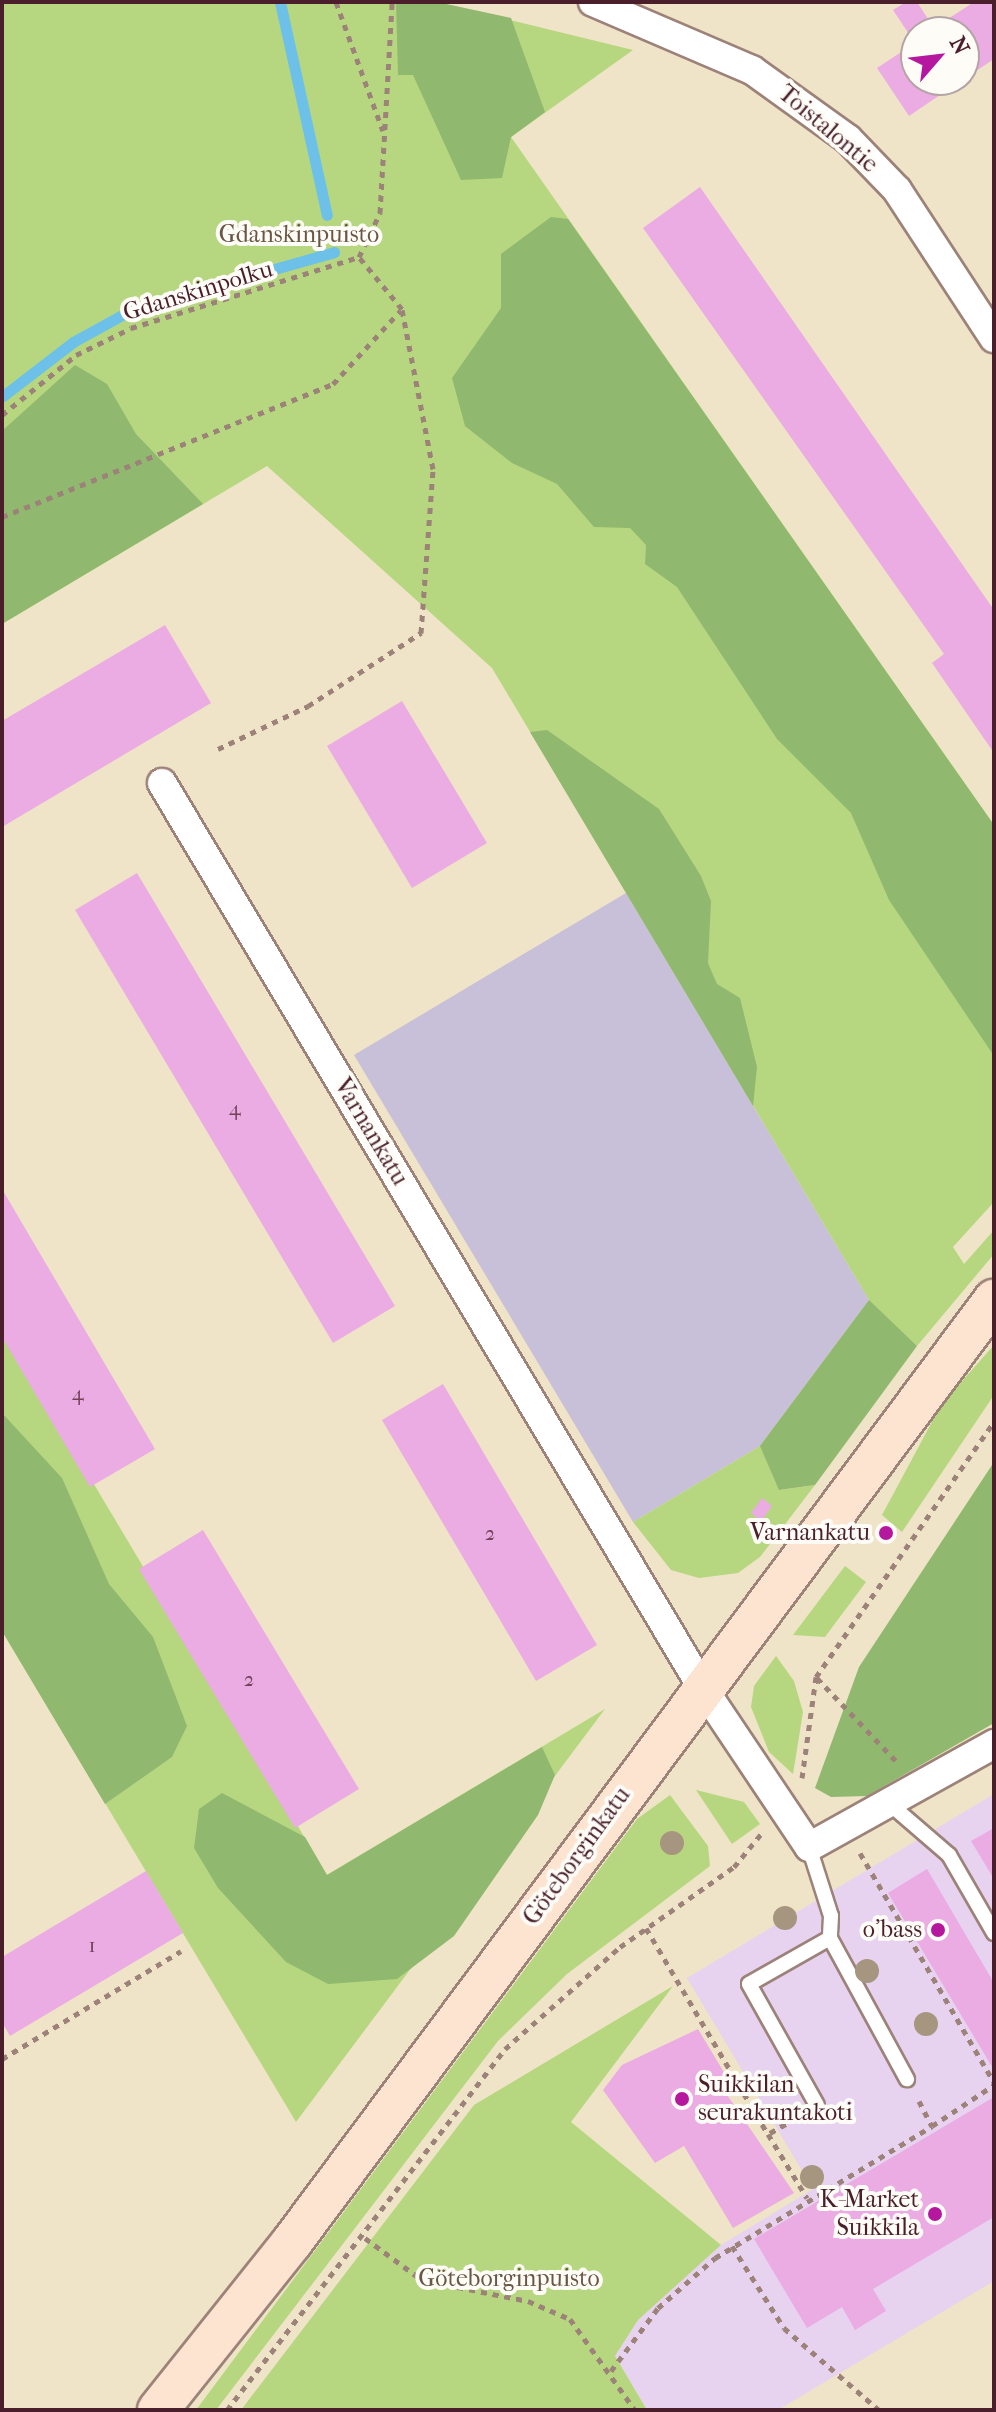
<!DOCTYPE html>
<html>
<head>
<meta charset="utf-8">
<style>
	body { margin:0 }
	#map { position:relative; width:996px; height:2412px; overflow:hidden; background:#efe4c7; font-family:"IM FELL French Canon",serif }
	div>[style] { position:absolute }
	.built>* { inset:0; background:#e7d2ef }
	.industrial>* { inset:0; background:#c8bfd8 }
	.green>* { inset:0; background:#b6d77f }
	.forest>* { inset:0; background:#90b86e }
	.stream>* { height:11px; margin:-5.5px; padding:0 5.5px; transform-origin:5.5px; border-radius:5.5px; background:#6dc1e9 }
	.building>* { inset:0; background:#ebabe3 }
	.path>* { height:5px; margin-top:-2.5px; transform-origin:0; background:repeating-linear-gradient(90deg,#9c8279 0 6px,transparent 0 12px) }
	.roads { filter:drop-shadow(2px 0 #9c8279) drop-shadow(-2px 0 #9c8279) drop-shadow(0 2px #9c8279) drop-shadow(0 -2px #9c8279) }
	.lane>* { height:14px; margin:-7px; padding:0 7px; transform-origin:7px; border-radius:7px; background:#fff }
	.street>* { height:28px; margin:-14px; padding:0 14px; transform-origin:14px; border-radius:14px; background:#fff }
	.secondary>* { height:40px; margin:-20px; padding:0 20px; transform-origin:20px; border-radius:20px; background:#fde4d1 }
	.trees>* { width:24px; height:24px; margin:-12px; border-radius:50%; background:#a6967f }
	.dots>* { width:22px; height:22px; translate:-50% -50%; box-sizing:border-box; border:4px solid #fdfcf7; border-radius:50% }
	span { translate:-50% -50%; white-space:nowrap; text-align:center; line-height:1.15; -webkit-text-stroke:8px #fdfcf7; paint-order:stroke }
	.number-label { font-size:20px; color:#724259 }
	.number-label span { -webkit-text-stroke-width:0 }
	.street-label { font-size:24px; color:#4a1f2b }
	.park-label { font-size:24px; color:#6a5644 }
	.poi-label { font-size:24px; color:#4a1f2b }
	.right { translate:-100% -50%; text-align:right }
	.left { translate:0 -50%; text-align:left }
	.frame { position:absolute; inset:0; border:4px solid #4a1f2b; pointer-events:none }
	.north { position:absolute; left:900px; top:16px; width:80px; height:80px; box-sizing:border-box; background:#fdfcf7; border:2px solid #b5a4a5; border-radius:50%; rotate:62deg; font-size:22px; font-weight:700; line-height:32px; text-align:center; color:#4a1f2b }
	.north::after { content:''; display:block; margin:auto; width:28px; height:36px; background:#b5179e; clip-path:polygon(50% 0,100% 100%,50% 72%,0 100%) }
</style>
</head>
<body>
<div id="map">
	<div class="built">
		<div style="clip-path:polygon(994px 1794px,994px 2281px,778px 2410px,647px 2410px,615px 2356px,638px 2320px,721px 2245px,813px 2189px,687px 1978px)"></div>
	</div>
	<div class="industrial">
		<div style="clip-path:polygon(626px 893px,869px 1300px,760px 1446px,633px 1522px,354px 1055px)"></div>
	</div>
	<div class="green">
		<div style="clip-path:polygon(2px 2px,437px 2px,633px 50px,511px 137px,994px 825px,994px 1202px,953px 1247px,964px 1264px,994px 1230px,994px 1254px,917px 1346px,893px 1324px,780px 1490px,815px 1485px,760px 1557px,738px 1573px,699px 1578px,671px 1570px,633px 1522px,760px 1446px,869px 1300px,492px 668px,267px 466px,2px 624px)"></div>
		<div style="clip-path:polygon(2px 1330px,327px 1875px,605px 1709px,296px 2122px,2px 1631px)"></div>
		<div style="clip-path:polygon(994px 1345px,994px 1395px,902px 1532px,882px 1515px,941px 1405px)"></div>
		<div style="clip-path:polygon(845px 1566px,866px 1582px,825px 1637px,793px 1635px)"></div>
		<div style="clip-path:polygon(776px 1656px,794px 1681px,803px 1712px,793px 1774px,769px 1752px,751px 1707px,754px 1686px)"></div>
		<div style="clip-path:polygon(696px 1790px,744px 1802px,760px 1824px,732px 1844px)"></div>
		<div style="clip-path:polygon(670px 1795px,708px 1846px,710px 1866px,567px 1974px,498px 2041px,216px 2410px,196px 2410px,637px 1819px)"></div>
		<div style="clip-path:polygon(673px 1986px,571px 2122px,721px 2245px,638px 2320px,615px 2356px,647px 2410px,241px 2410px,474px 2105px)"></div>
	</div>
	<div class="forest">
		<div style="clip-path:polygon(396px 2px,437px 2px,511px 18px,545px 112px,511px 137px,502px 178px,461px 180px,413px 75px,398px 75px)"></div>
		<div style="clip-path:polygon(551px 217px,568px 219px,994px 825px,994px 1056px,889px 900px,851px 813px,777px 739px,677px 587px,645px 564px,646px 545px,630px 528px,594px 527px,557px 484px,512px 463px,465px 426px,452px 378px,501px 308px,501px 254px)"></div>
		<div style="clip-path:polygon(75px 365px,107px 384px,136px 434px,203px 504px,2px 624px,2px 431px)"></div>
		<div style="clip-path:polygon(547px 730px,659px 809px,701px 876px,711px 901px,708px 963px,717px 984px,740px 998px,757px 1067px,753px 1106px,530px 732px)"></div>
		<div style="clip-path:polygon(869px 1300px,917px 1346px,815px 1485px,779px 1490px,760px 1446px)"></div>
		<div style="clip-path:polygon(2px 1413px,62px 1478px,109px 1584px,153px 1637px,187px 1726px,172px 1757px,105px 1804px,2px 1631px)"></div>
		<div style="clip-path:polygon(994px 1462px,994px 1723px,867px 1796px,831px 1797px,815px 1788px,859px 1667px)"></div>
		<div style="clip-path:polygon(542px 1747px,555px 1775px,538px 1815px,454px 1936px,397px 1979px,328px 1984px,286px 1962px,218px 1888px,194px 1848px,199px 1809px,222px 1793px,305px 1837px,327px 1875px)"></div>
	</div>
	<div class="stream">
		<div style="left:280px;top:2px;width:218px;rotate:77.6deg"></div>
		<div style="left:3px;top:396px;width:88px;rotate:-37.6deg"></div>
		<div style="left:73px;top:342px;width:68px;rotate:-28.8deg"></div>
		<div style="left:133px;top:309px;width:209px;rotate:-15.8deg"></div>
	</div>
	<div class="building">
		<div style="clip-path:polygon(906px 2px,917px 2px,934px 28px,974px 2px,994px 2px,994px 59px,964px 79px,964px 32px,916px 32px,916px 80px,962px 80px,909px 116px,877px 68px,915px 43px,893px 10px)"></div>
		<div style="clip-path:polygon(700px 187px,994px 610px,994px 753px,932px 663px,944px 654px,643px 228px)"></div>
		<div style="clip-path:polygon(165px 625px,211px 703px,2px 827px,2px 721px)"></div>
		<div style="clip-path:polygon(402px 701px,487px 843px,412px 888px,327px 746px)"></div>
		<div style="clip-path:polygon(137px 873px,395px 1306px,333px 1343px,75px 910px)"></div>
		<div style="clip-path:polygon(2px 1189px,155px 1449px,90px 1487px,2px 1337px)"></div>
		<div style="clip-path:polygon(443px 1384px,597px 1645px,536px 1681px,382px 1420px)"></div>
		<div style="clip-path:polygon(762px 1498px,772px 1506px,761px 1521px,751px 1513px)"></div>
		<div style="clip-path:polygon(203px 1530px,359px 1789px,295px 1828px,139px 1569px)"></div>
		<div style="clip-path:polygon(994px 1828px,994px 1879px,971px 1841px)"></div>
		<div style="clip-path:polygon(927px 1869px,994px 1983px,994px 2070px,888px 1893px)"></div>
		<div style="clip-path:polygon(146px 1871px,183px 1933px,10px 2036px,2px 2022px,2px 1957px)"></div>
		<div style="clip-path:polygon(698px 2029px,728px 2079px,719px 2083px,794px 2193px,733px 2228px,684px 2146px,655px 2163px,603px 2090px,622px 2065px)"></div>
		<div style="clip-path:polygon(994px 2097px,994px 2217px,873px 2289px,886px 2311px,855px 2330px,842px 2307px,807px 2328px,754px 2239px)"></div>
	</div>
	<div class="path">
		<div style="left:336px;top:2px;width:137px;rotate:70deg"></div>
		<div style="left:2px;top:415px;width:95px;rotate:-39deg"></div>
		<div style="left:76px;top:355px;width:61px;rotate:-26.1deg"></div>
		<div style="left:131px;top:328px;width:239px;rotate:-17.3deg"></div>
		<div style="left:359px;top:257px;width:49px;rotate:-64.5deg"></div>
		<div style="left:380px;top:213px;width:211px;rotate:-86.7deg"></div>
		<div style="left:2px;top:517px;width:357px;rotate:-21.9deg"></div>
		<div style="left:333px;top:384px;width:100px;rotate:-47.4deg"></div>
		<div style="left:218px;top:749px;width:100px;rotate:-25.5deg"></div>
		<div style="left:308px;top:706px;width:135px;rotate:-32.9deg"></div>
		<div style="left:421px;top:633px;width:164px;rotate:-85.8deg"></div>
		<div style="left:433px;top:469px;width:163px;rotate:-101deg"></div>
		<div style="left:402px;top:309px;width:67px;rotate:-129.6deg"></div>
		<div style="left:817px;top:1678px;width:117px;rotate:46.4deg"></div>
		<div style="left:802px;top:1778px;width:102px;rotate:-82.1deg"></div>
		<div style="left:816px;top:1677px;width:311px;rotate:-55.1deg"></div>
		<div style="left:860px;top:1853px;width:265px;rotate:59.7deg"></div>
		<div style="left:646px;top:1928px;width:239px;rotate:59.4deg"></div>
		<div style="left:2px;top:2059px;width:209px;rotate:-31.1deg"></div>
		<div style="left:919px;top:2101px;width:28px;rotate:63deg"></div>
		<div style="left:932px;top:2126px;width:74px;rotate:-33.5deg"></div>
		<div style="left:796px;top:2118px;width:32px;rotate:150deg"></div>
		<div style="left:768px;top:2134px;width:75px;rotate:58.6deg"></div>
		<div style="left:365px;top:2238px;width:71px;rotate:36.4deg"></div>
		<div style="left:422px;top:2280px;width:108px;rotate:11.2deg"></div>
		<div style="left:528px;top:2301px;width:46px;rotate:23.2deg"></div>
		<div style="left:570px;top:2319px;width:112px;rotate:54.5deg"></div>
		<div style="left:732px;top:2246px;width:97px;rotate:57.6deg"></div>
		<div style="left:784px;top:2328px;width:125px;rotate:40.8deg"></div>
		<div style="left:611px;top:2371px;width:79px;rotate:-53.3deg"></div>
		<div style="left:658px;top:2308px;width:76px;rotate:-41.3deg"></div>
		<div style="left:715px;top:2258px;width:254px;rotate:-31.3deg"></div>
		<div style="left:227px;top:2410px;width:456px;rotate:-52.4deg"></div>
		<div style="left:505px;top:2049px;width:154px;rotate:-41.6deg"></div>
		<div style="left:620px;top:1947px;width:139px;rotate:-35.1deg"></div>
		<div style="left:734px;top:1867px;width:43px;rotate:-50.7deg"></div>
	</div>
	<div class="roads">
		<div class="lane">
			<div style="left:891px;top:1805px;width:77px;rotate:40.8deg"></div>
			<div style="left:949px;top:1855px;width:90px;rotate:60deg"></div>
			<div style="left:809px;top:1847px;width:72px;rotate:72.3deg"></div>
			<div style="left:831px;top:1916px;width:22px;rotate:93deg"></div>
			<div style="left:830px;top:1938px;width:93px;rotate:150.4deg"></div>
			<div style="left:749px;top:1984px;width:139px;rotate:60.7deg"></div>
			<div style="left:830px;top:1938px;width:161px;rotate:61.4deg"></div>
		</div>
		<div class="street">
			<div style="left:593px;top:2px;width:173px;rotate:23.2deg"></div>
			<div style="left:752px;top:70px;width:118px;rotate:35.7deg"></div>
			<div style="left:848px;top:139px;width:71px;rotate:46.1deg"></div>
			<div style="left:897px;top:190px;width:177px;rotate:56.8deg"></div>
			<div style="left:162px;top:783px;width:1053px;rotate:59.15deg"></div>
			<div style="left:702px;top:1687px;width:192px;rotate:56.2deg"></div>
			<div style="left:809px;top:1847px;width:212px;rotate:-29.1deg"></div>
		</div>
		<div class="secondary">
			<div style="left:158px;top:2410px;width:215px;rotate:-51.4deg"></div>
			<div style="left:292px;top:2242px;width:1175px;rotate:-53.31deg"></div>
		</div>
	</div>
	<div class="trees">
		<div style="left:672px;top:1843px"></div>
		<div style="left:785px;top:1918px"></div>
		<div style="left:867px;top:1971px"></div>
		<div style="left:926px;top:2024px"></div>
		<div style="left:812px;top:2177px"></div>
	</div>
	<div class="dots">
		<div style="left:886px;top:1533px;background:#b5179e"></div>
		<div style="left:938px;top:1930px;background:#b5179e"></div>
		<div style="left:682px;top:2099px;background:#b5179e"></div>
		<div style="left:935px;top:2214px;background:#b5179e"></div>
	</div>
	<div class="number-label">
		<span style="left:235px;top:1108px">4</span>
		<span style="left:78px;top:1393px">4</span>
		<span style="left:490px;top:1533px">2</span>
		<span style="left:249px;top:1679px">2</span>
		<span style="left:92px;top:1945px">1</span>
	</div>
	<div class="street-label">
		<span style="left:828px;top:129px;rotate:40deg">Toistalontie</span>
		<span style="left:198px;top:291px;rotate:-17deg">Gdanskinpolku</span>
		<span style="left:371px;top:1132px;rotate:59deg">Varnankatu</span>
		<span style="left:577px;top:1856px;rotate:-54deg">Göteborginkatu</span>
	</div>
	<div class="park-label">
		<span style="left:299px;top:235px">Gdanskinpuisto</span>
		<span style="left:509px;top:2279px">Göteborginpuisto</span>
	</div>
	<div class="poi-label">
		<span class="right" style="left:870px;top:1533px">Varnankatu</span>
		<span class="right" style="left:922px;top:1930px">o'bass</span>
		<span class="left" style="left:698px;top:2099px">Suikkilan<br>seurakuntakoti</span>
		<span class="right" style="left:919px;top:2214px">K-Market<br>Suikkila</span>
	</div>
	<div class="frame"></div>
	<div class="north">N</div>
</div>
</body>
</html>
